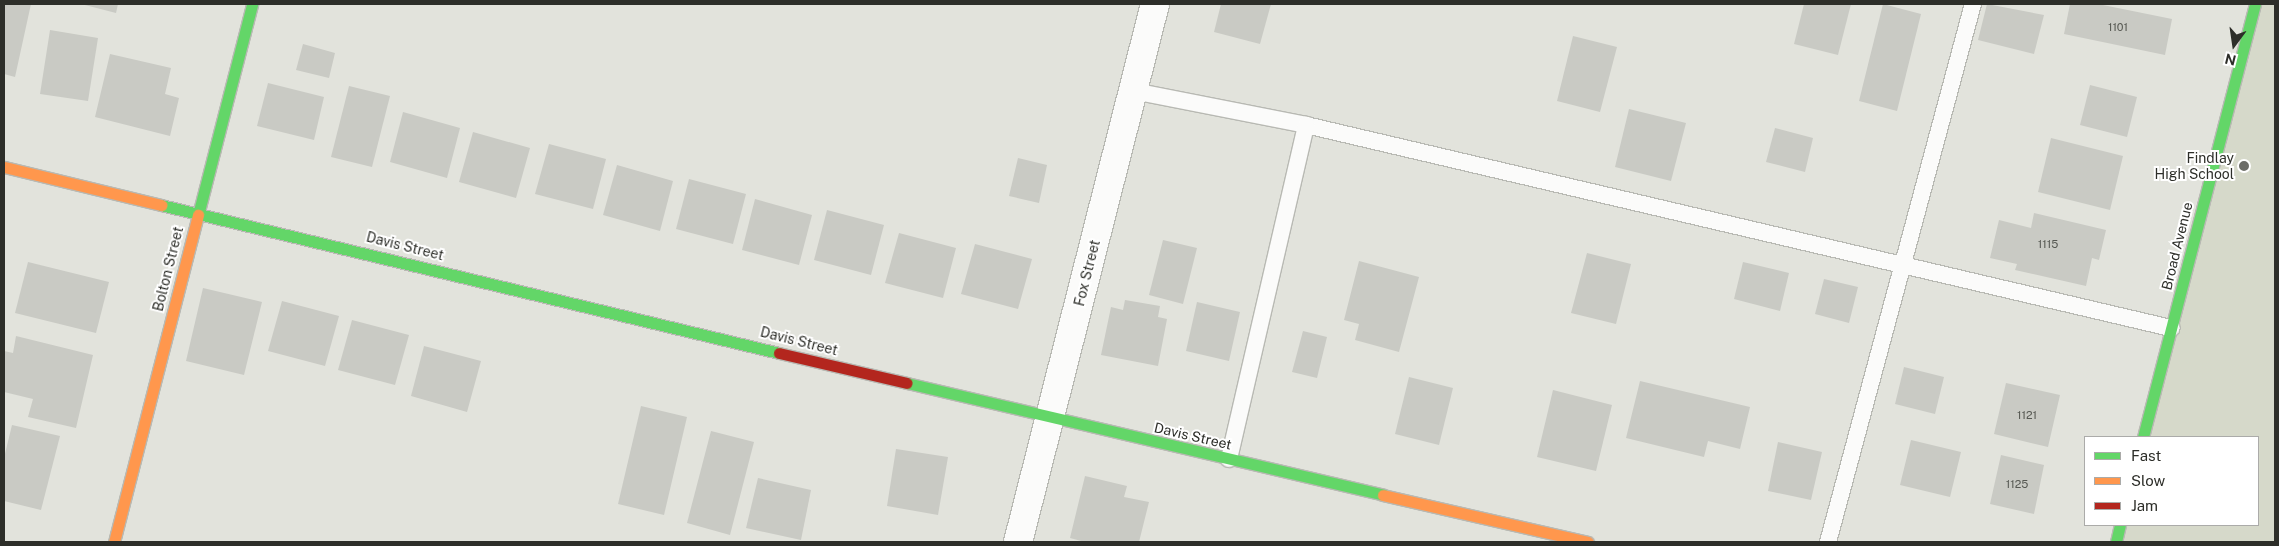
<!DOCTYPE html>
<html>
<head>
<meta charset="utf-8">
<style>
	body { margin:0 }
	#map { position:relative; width:2279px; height:546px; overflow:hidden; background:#e2e3dc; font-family:"Public Sans",sans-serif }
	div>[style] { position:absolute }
	.built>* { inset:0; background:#d6d9ca }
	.building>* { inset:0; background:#c9cac4 }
	.roads { filter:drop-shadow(1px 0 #b8b9b3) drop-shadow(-1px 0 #b8b9b3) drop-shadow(0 1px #b8b9b3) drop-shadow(0 -1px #b8b9b3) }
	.lane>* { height:16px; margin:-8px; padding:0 8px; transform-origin:8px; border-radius:8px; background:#fbfbfa }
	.street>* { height:28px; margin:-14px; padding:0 14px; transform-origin:14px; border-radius:14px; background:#fbfbfa }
	.fast>* { height:11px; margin:-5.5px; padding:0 5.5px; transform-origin:5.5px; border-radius:5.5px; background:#63d668 }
	.slow>* { height:11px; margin:-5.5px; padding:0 5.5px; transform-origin:5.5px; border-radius:5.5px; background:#ff974d }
	.jam>* { height:11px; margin:-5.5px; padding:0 5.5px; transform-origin:5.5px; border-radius:5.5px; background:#b3261e }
	.dots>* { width:14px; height:14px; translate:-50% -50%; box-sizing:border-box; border:2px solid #fff; border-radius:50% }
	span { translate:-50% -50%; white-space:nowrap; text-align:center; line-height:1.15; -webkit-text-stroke:4px #fff; paint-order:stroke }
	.number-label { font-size:11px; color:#565852 }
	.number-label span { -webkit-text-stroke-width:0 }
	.poi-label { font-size:14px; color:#2d2e29 }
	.right { translate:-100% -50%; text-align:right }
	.street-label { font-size:14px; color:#2d2e29 }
	.frame { position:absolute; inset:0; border:5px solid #2d2e29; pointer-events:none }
	.legend { position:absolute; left:2084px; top:436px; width:175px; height:90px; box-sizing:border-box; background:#fff; border:1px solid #ababa9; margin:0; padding:6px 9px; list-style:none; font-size:15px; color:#2d2e29 }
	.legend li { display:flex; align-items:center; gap:10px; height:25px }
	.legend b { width:25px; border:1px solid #ababa9 }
	.north { position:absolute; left:2209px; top:20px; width:50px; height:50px; -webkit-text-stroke:4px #fff; paint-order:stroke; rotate:194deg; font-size:14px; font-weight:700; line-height:20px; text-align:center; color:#2d2e29 }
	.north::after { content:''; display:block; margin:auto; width:18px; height:22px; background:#2d2e29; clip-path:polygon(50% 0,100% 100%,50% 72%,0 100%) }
</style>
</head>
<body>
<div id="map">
	<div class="built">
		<div style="clip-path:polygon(2255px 4px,2275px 4px,2275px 542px,2116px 542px,2120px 525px,2258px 525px,2258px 437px,2143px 437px)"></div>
	</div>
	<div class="building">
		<div style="clip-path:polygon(4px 4px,31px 4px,15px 77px,4px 74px)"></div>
		<div style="clip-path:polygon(81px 4px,118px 4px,116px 13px)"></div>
		<div style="clip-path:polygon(1221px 4px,1271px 4px,1260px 44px,1214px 32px)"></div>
		<div style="clip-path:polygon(1804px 4px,1851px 4px,1838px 55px,1794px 44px)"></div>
		<div style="clip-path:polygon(1883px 4px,1921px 14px,1897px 111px,1859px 101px)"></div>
		<div style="clip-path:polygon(1987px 4px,2044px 15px,2034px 54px,1978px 40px)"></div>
		<div style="clip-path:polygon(2070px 4px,2098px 4px,2172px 19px,2165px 55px,2064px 34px)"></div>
		<div style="clip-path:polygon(50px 30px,98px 38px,88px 101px,40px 94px)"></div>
		<div style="clip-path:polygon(1573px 36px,1617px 47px,1600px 112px,1557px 101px)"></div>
		<div style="clip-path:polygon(303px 44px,335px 53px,329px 78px,296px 70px)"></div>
		<div style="clip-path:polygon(110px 54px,171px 68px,165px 94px,179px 98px,170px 136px,95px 117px)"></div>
		<div style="clip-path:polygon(268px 83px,324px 97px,314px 140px,257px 126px)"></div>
		<div style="clip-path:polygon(2090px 85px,2137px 97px,2127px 137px,2080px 125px)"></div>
		<div style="clip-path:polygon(349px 86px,390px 96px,372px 167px,331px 157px)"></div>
		<div style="clip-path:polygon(1629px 109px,1686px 123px,1671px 181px,1615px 167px)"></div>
		<div style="clip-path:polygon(403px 112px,460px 128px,447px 178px,390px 162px)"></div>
		<div style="clip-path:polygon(1775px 128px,1813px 138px,1805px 172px,1766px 162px)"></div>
		<div style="clip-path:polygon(473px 132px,530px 148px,516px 198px,459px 182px)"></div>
		<div style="clip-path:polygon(2051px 138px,2123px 156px,2110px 210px,2038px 192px)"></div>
		<div style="clip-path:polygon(549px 144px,606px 159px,593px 209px,535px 194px)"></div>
		<div style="clip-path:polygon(1018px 158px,1047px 165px,1039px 203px,1009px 196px)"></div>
		<div style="clip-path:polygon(617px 165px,673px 181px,660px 231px,603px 215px)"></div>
		<div style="clip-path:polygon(689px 179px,746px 194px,733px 244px,676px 229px)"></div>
		<div style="clip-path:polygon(755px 199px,812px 215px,799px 265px,742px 250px)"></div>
		<div style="clip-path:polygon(827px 210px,884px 225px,871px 275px,814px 260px)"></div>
		<div style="clip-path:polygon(2034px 213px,2106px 230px,2099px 260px,2092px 258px,2086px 286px,2015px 270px,2017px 264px,1990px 258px,1999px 220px,2031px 228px)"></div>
		<div style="clip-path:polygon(899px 233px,956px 248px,943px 298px,885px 283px)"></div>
		<div style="clip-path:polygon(1163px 240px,1197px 248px,1183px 304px,1149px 295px)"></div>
		<div style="clip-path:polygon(975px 244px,1032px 259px,1018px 309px,961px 294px)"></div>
		<div style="clip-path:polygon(1587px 253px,1631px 264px,1616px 324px,1571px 313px)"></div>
		<div style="clip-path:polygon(1359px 261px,1419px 277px,1399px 352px,1355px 340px,1359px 324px,1344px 320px)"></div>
		<div style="clip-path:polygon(28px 262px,109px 282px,96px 333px,15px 313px)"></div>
		<div style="clip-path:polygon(1743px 262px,1789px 273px,1780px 311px,1734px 299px)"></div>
		<div style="clip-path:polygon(1824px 279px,1858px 287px,1849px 323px,1815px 314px)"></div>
		<div style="clip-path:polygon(203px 288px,262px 302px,244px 375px,186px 361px)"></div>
		<div style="clip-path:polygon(1125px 300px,1160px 306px,1158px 317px,1167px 319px,1158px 366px,1101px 355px,1111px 307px,1123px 310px)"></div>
		<div style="clip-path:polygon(282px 301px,339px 316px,325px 366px,268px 351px)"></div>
		<div style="clip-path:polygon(1197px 302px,1240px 312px,1229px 361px,1186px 351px)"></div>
		<div style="clip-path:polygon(352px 320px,409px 335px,395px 385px,338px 370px)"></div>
		<div style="clip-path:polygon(1303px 331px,1327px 337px,1317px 378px,1292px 372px)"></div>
		<div style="clip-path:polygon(16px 336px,93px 355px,76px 428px,28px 417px,33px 399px,4px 392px,4px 351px,13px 353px)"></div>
		<div style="clip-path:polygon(424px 346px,481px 361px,467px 412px,411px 396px)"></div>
		<div style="clip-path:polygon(1904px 367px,1944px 377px,1935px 414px,1895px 404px)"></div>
		<div style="clip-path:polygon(1409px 377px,1453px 388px,1439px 445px,1395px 434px)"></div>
		<div style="clip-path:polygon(1640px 381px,1750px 407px,1740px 449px,1708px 441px,1704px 457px,1626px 438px)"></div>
		<div style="clip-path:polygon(2006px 383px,2060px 395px,2048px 447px,1994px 434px)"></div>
		<div style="clip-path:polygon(1553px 390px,1612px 405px,1596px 471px,1537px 457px)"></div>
		<div style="clip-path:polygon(641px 406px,687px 417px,664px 515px,618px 504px)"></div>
		<div style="clip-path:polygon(12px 425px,60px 436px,41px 510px,4px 501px,4px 458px)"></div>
		<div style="clip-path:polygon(711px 431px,754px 442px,730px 535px,687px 523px)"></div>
		<div style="clip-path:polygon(1911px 440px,1961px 452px,1950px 497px,1900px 485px)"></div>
		<div style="clip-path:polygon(1778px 442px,1822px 452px,1811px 500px,1768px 491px)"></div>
		<div style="clip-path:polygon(896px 449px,948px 457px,938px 515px,887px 506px)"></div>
		<div style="clip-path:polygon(2001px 455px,2044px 465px,2034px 514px,1990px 504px)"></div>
		<div style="clip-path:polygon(1085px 476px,1127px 486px,1124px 497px,1149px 502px,1139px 542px,1085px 542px,1070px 538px)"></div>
		<div style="clip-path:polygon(758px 478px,811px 490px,801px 540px,746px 528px)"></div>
	</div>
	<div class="roads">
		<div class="lane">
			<div style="left:1133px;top:91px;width:176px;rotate:11.1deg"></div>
			<div style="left:1306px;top:125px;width:889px;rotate:13.21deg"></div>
			<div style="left:1229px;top:459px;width:343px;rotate:-77deg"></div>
			<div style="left:1828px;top:542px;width:557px;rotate:-74.92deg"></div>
		</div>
		<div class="street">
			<div style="left:1018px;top:542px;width:555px;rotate:-75.71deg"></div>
		</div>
		<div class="fast">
			<div style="left:161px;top:205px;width:635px;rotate:13.47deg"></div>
			<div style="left:198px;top:215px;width:218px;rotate:-75.6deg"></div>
			<div style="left:907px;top:383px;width:489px;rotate:13.2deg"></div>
			<div style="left:2143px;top:437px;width:447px;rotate:-75.5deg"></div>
			<div style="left:2116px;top:542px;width:17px;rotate:-77deg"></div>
		</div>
		<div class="slow">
			<div style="left:4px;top:167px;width:162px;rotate:13.6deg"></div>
			<div style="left:1383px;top:495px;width:210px;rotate:12.9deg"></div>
			<div style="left:114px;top:542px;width:338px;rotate:-75.6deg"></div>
		</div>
		<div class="jam">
			<div style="left:779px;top:353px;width:131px;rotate:13.2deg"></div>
		</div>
	</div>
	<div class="dots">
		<div style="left:2244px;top:166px;background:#6c6d68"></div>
	</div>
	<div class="number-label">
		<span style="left:2118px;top:27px">1101</span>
		<span style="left:2048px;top:244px">1115</span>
		<span style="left:2027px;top:415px">1121</span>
		<span style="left:2017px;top:484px">1125</span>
	</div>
	<div class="poi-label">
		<span class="right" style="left:2234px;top:166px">Findlay<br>High School</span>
	</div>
	<div class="street-label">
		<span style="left:405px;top:246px;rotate:14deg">Davis Street</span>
		<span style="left:2177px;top:246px;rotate:-76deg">Broad Avenue</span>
		<span style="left:168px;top:269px;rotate:-76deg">Bolton Street</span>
		<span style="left:1087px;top:273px;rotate:-76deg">Fox Street</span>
		<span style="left:799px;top:341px;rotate:14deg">Davis Street</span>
		<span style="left:1193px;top:436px;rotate:13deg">Davis Street</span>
	</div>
	<div class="frame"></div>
	<ul class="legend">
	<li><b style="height:6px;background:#63d668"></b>Fast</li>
	<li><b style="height:6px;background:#ff974d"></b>Slow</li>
	<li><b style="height:6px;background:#b3261e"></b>Jam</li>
	</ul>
	<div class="north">N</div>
</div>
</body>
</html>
